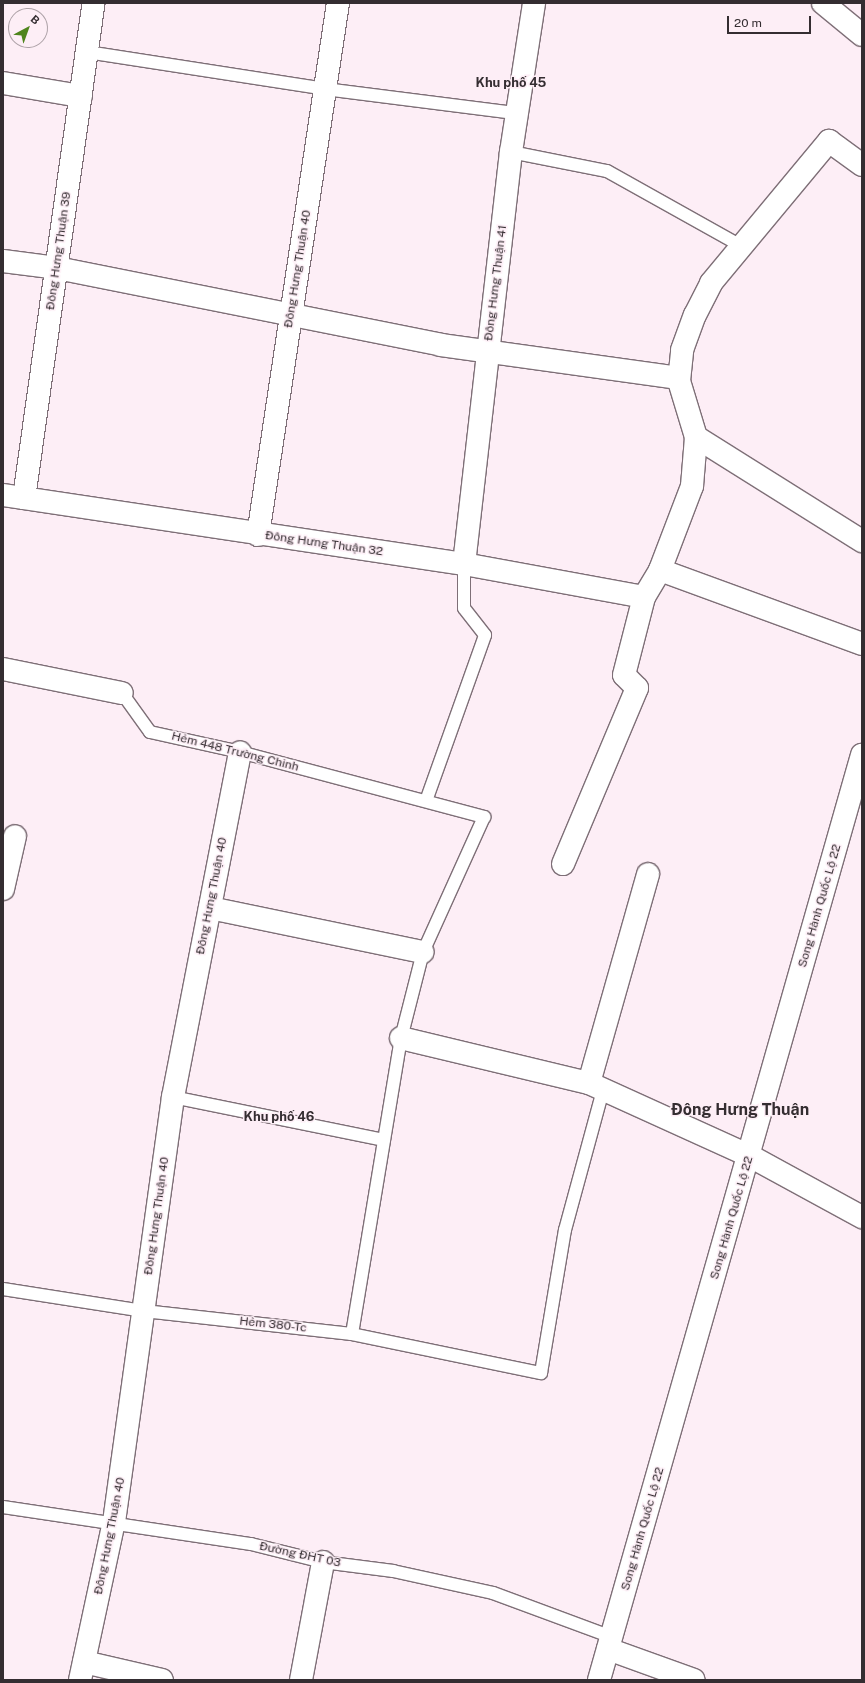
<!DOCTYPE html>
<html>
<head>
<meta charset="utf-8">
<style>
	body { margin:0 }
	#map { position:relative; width:865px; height:1683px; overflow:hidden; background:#fdeef6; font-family:"Public Sans",sans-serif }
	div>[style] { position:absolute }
	.roads { filter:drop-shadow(1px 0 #7e6f77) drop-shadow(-1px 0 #7e6f77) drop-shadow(0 1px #7e6f77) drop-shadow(0 -1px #7e6f77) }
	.lane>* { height:12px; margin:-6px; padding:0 6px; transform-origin:6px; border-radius:6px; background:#fff }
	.street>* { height:22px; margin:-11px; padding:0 11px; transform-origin:11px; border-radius:11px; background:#fff }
	.secondary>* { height:22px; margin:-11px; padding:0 11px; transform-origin:11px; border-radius:11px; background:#fff }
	span { translate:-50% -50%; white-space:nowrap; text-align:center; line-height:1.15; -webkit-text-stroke:3px #fdeef6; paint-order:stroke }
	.street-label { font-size:12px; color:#342d31 }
	.neighbourhood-label { font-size:13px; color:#342d31; font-weight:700 }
	.district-label { font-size:16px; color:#342d31; font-weight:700 }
	.frame { position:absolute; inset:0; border:4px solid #342d31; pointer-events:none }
	.north { position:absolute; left:8px; top:8px; width:40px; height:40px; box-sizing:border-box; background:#fdeef6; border:1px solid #ada1a7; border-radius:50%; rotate:41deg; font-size:11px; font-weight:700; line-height:16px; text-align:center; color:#342d31 }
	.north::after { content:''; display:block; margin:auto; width:14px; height:18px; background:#4f851d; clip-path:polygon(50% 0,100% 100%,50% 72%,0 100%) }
	.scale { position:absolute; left:727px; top:16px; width:84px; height:18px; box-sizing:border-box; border:2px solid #342d31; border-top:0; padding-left:5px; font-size:12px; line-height:14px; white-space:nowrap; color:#342d31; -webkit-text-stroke:3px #fdeef6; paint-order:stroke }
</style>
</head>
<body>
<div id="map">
	<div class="roads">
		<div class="lane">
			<div style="left:87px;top:52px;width:241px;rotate:8.8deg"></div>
			<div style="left:325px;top:89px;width:193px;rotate:7.2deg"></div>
			<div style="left:511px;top:152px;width:98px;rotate:11.2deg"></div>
			<div style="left:607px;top:171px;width:154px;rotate:29.2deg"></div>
			<div style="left:122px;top:693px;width:48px;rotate:54.3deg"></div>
			<div style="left:150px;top:732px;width:92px;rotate:12.5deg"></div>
			<div style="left:240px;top:752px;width:253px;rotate:14.9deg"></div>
			<div style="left:484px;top:817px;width:148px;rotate:114.3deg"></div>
			<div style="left:423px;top:952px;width:89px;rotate:104.3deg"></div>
			<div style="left:401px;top:1038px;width:300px;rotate:99.4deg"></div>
			<div style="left:426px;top:801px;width:176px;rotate:-70.4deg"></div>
			<div style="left:485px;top:635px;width:34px;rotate:-128deg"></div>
			<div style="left:464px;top:608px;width:44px;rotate:-90deg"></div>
			<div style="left:173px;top:1097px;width:215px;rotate:11.5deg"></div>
			<div style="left:3px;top:1289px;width:143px;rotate:8.9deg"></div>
			<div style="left:144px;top:1311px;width:209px;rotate:6.3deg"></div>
			<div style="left:352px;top:1334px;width:193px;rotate:11.7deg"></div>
			<div style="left:541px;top:1373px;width:145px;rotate:-80.5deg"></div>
			<div style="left:565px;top:1230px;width:145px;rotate:-74.8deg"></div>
			<div style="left:3px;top:1507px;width:251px;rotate:8.5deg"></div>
			<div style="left:251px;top:1544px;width:74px;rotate:14deg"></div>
			<div style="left:323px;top:1562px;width:71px;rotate:7.3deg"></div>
			<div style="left:393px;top:1571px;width:102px;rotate:12.4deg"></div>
			<div style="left:493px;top:1593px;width:127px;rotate:20.3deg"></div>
		</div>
		<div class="street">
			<div style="left:823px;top:3px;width:50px;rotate:39.4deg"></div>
			<div style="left:3px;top:83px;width:79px;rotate:9.5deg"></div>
			<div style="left:3px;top:261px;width:54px;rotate:7.4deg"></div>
			<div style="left:57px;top:268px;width:392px;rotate:11.3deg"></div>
			<div style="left:441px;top:345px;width:240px;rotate:7.9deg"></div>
			<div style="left:696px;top:437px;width:196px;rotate:32.1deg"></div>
			<div style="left:3px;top:495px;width:466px;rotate:8.5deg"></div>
			<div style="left:464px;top:564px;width:183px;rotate:10.4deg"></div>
			<div style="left:24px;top:498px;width:500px;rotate:-82deg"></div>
			<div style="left:258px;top:535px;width:538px;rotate:-81.45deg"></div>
			<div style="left:464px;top:564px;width:415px;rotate:-83.5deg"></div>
			<div style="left:511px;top:152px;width:151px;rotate:-81.2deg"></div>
			<div style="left:660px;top:570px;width:215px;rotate:20.1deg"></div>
			<div style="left:3px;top:669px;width:121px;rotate:11.4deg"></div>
			<div style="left:563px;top:864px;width:191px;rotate:-67.2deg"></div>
			<div style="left:637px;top:688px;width:18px;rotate:-135deg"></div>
			<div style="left:624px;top:675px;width:81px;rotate:-75.6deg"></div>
			<div style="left:644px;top:597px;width:31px;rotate:-59deg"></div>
			<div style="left:660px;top:570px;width:90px;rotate:-69.1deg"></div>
			<div style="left:692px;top:486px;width:49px;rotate:-85.3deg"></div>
			<div style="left:696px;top:437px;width:59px;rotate:-106.9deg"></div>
			<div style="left:679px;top:381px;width:31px;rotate:-84deg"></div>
			<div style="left:682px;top:350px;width:37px;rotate:-70deg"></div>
			<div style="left:695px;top:315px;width:36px;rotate:-63deg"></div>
			<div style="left:711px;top:283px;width:185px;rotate:-50.3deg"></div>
			<div style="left:829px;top:141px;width:41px;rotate:36deg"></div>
			<div style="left:3px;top:889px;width:54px;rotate:-77.2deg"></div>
			<div style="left:210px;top:908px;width:217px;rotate:11.7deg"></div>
			<div style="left:401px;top:1038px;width:193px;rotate:13.5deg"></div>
			<div style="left:589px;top:1083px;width:177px;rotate:24.4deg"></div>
			<div style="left:750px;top:1156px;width:128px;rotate:28.6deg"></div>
			<div style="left:589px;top:1083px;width:217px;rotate:-74.2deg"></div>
			<div style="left:608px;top:1649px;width:91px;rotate:19.8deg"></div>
			<div style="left:84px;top:1662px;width:80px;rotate:13deg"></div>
			<div style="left:80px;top:1680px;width:162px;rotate:-77.9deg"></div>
			<div style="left:114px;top:1522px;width:429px;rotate:-82.1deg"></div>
			<div style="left:173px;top:1097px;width:351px;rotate:-79deg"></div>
			<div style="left:301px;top:1680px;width:120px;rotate:-79.4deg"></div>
		</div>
		<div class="secondary">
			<div style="left:599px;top:1680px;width:962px;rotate:-74.13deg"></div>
		</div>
	</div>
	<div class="street-label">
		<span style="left:59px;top:251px;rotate:-82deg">Đông Hưng Thuận 39</span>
		<span style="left:298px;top:269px;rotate:-81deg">Đông Hưng Thuận 40</span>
		<span style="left:496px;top:283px;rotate:-83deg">Đông Hưng Thuận 41</span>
		<span style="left:324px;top:544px;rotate:8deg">Đông Hưng Thuận 32</span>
		<span style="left:235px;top:752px;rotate:14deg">Hẻm 448 Trường Chinh</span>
		<span style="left:212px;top:896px;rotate:-79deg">Đông Hưng Thuận 40</span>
		<span style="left:820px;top:906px;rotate:-74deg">Song Hành Quốc Lộ 22</span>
		<span style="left:157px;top:1216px;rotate:-82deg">Đông Hưng Thuận 40</span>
		<span style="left:732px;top:1218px;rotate:-74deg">Song Hành Quốc Lộ 22</span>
		<span style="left:273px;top:1325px;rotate:6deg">Hẻm 380-Tc</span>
		<span style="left:643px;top:1529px;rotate:-74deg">Song Hành Quốc Lộ 22</span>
		<span style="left:110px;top:1536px;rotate:-79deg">Đông Hưng Thuận 40</span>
		<span style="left:300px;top:1555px;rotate:12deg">Đường ĐHT 03</span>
	</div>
	<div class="neighbourhood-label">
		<span style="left:511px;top:83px">Khu phố 45</span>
		<span style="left:279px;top:1117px">Khu phố 46</span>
	</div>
	<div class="district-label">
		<span style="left:740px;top:1110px">Đông Hưng Thuận</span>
	</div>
	<div class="frame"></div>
	<div class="north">B</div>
	<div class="scale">20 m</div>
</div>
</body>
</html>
